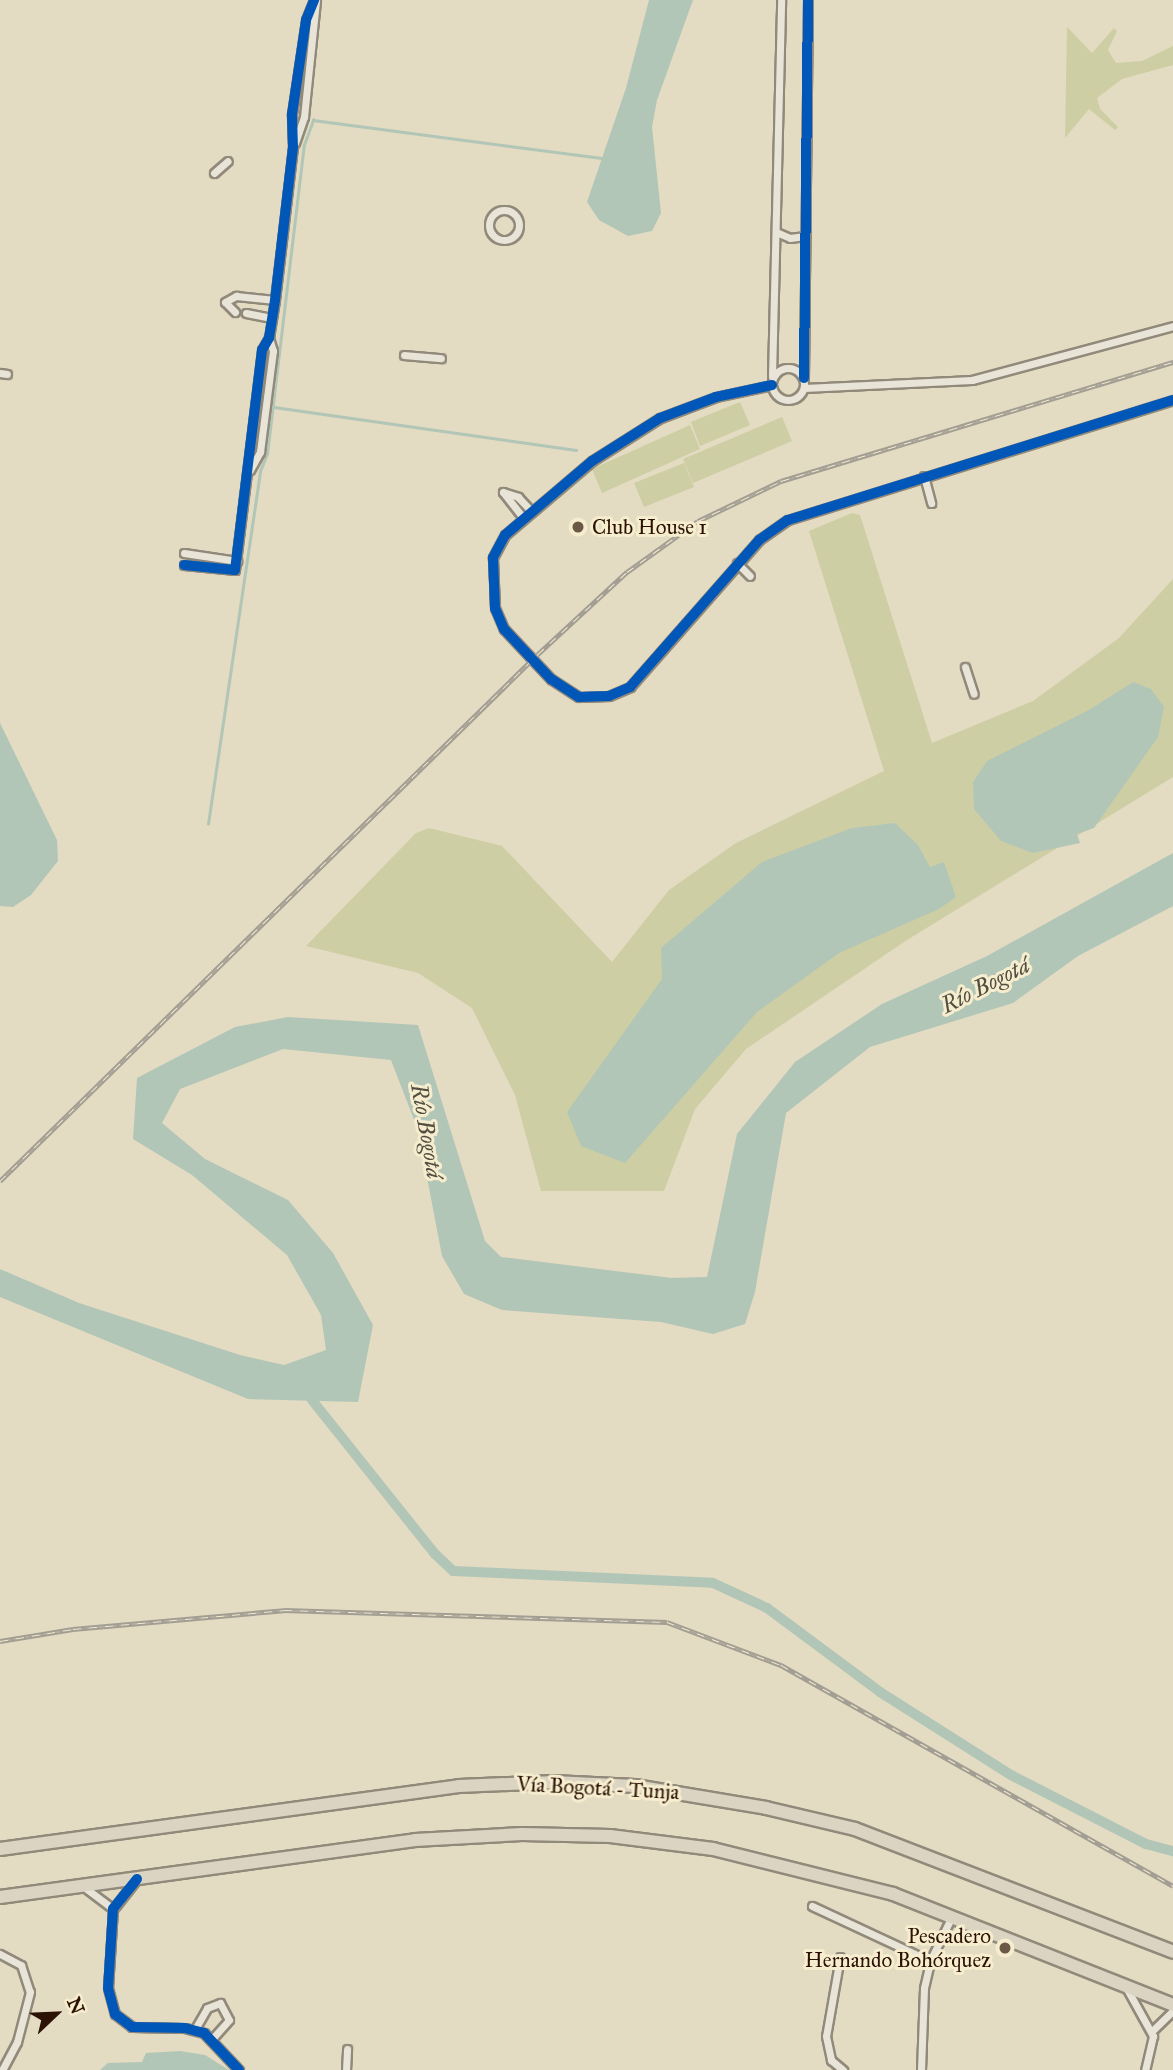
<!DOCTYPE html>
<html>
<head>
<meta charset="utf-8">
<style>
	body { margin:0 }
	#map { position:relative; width:1173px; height:2070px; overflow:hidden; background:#e3dbc2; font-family:"IM FELL Great Primer",serif }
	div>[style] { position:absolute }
	.green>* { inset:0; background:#cecea4 }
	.water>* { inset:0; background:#b1c6b7 }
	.stream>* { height:2.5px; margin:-1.25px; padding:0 1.25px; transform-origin:1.25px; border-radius:1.25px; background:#b1c6b7 }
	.canal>* { height:10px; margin:-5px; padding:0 5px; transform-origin:5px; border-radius:5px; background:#b1c6b7 }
	.roads { filter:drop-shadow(2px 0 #91897a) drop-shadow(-2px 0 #91897a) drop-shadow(0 2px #91897a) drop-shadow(0 -2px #91897a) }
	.minor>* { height:7px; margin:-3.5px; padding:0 3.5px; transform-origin:3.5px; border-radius:3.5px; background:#e8e4d7 }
	.minor>.ring { margin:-3.5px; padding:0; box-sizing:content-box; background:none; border:7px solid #e8e4d7; border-radius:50% }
	.trunk>* { height:12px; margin:-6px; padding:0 6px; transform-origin:6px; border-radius:6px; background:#dbd4c2 }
	.rail>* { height:5px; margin-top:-2.5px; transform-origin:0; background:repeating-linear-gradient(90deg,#f6edce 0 8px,#a39e93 0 16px); box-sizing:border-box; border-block:2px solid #a39e93 }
	.cycleway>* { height:10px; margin:-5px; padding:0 5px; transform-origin:5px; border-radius:5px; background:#0057b8 }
	.dots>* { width:19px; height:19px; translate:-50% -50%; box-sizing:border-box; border:4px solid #f6edce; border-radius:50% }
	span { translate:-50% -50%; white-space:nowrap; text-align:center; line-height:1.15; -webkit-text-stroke:6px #f6edce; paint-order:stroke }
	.poi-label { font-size:21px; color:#2b1205 }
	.left { translate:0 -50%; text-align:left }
	.right { translate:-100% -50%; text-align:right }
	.street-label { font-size:21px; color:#2b1205 }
	.water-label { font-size:23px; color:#524e42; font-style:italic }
	.north { position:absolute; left:21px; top:1979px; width:70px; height:70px; -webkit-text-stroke:5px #f6edce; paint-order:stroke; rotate:67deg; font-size:19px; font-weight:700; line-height:28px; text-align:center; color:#2b1205 }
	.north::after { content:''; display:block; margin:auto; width:24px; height:32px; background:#2b1205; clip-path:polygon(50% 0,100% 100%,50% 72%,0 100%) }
</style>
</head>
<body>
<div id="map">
	<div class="green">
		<div style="clip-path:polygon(1067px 27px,1092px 53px,1114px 28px,1117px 31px,1108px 50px,1116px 63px,1142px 61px,1173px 46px,1173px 65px,1122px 79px,1097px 98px,1100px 109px,1118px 127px,1115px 130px,1089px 109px,1065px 138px)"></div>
		<div style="clip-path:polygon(740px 402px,750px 425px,700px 446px,691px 422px)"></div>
		<div style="clip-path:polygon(782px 417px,792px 441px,693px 483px,683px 459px)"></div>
		<div style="clip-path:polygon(690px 425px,700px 449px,602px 493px,592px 469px)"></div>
		<div style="clip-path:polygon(684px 463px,694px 487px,644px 507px,634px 483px)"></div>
		<div style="clip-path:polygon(852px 513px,860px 515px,932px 743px,1033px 701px,1119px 638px,1173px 579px,1173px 777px,907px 940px,746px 1049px,695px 1109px,664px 1191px,541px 1191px,515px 1095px,472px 1008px,418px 973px,306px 946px,416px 833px,429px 828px,502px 846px,612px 962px,669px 890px,736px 843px,884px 771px,809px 531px)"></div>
	</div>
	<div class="water">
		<div style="clip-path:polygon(649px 0,693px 0,657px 100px,652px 127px,661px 213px,652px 231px,628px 236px,599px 220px,587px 202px,626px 88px)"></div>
		<div style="clip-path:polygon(1133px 682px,1151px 689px,1164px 707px,1158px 737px,1094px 828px,1077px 834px,1080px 843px,1033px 853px,1001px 841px,974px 809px,973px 782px,987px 761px,1089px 710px)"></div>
		<div style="clip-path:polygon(0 723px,57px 840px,58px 861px,31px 895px,13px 907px,0 906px)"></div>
		<div style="clip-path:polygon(895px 823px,918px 845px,930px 867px,944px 862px,956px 897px,939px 909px,839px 953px,757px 1012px,625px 1163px,581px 1146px,567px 1112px,662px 979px,661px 948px,762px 862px,852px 828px)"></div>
		<div style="clip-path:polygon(1173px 853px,1173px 906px,1078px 956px,1013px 1003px,870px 1047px,786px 1113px,755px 1292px,745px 1324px,713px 1334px,661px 1322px,502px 1310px,464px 1294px,442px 1256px,418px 1130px,391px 1060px,283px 1049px,180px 1089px,162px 1123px,205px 1159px,288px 1200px,333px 1253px,373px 1325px,358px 1402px,248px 1399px,0 1297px,0 1269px,79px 1303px,240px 1355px,284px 1365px,326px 1350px,321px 1315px,287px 1255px,192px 1175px,133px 1139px,137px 1078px,235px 1027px,288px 1017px,418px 1025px,485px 1241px,501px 1257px,672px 1278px,707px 1277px,737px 1134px,795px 1062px,882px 1004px,987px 956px)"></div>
		<div style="clip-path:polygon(180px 2051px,205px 2055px,229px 2070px,100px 2070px,108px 2063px,142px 2062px,146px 2053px)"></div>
	</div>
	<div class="stream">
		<div style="left:274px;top:407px;width:305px;rotate:8.1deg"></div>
		<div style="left:208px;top:824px;width:357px;rotate:-81.6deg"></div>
		<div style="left:260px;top:471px;width:18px;rotate:-68deg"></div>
		<div style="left:267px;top:454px;width:311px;rotate:-83.2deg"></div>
		<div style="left:304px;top:145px;width:27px;rotate:-70deg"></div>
		<div style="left:313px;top:120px;width:291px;rotate:7.5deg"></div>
	</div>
	<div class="canal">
		<div style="left:312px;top:1400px;width:197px;rotate:51.4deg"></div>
		<div style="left:435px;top:1554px;width:25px;rotate:43deg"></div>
		<div style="left:453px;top:1571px;width:260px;rotate:2.6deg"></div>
		<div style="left:713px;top:1583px;width:60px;rotate:24.8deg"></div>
		<div style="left:767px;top:1608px;width:141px;rotate:36.6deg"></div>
		<div style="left:880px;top:1692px;width:155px;rotate:32.4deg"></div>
		<div style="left:1011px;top:1775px;width:152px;rotate:27.1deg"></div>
		<div style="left:1146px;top:1844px;width:28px;rotate:15deg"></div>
	</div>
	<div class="roads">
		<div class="minor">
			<div style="left:295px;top:143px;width:28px;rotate:-71deg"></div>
			<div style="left:304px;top:117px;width:118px;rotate:-84.1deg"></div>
			<div style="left:214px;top:173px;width:18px;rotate:-41deg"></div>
			<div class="ring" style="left:489px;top:210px;width:23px;height:23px"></div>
			<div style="left:776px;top:232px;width:15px;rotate:23deg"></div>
			<div style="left:790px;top:238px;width:15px;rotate:-8deg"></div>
			<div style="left:235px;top:312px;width:14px;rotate:-135deg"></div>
			<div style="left:225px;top:302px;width:13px;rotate:-29deg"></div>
			<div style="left:236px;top:296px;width:39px;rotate:6deg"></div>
			<div style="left:246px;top:313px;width:26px;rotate:11deg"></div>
			<div style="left:404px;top:355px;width:37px;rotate:5deg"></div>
			<div class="ring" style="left:772px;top:368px;width:25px;height:25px"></div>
			<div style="left:0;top:373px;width:7px;rotate:8deg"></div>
			<div style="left:772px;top:376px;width:376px;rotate:-88.6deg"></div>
			<div style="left:804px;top:378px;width:378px;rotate:-89.4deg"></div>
			<div style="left:772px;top:385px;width:57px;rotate:167.9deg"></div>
			<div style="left:716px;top:397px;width:60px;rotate:159.4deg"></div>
			<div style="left:660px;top:418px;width:80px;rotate:147.7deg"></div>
			<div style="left:592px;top:461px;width:114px;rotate:139.6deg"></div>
			<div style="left:505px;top:535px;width:26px;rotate:118deg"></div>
			<div style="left:493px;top:558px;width:50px;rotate:87.7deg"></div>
			<div style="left:495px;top:608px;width:23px;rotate:67deg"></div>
			<div style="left:504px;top:629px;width:69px;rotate:46.8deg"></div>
			<div style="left:551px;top:679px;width:33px;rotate:33deg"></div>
			<div style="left:579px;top:697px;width:30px;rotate:-2deg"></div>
			<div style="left:609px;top:696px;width:23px;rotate:-23deg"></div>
			<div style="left:630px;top:687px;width:196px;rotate:-48.7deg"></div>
			<div style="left:759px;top:540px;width:35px;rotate:-35deg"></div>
			<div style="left:788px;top:520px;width:403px;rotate:-17.3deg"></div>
			<div style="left:804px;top:388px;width:168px;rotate:-2.7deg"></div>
			<div style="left:972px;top:380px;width:208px;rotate:-15deg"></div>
			<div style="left:250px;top:470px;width:21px;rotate:-61deg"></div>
			<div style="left:260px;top:452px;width:102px;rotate:-82.7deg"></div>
			<div style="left:273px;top:351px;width:14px;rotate:-107deg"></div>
			<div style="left:924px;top:476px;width:28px;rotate:75deg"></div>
			<div style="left:503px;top:492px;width:16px;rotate:18deg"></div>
			<div style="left:518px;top:497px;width:19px;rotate:47deg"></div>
			<div style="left:503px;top:492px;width:33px;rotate:52deg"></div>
			<div style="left:184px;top:553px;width:54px;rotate:8.6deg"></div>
			<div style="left:737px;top:563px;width:18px;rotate:45deg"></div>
			<div style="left:184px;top:565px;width:51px;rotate:5.6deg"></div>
			<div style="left:235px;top:570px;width:222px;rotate:-83deg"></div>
			<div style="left:262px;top:350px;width:14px;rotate:-60deg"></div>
			<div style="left:269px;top:338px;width:38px;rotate:-81deg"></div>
			<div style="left:275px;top:300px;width:154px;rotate:-83.3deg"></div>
			<div style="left:293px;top:147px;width:33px;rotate:-92deg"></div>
			<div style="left:292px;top:114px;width:95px;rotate:-81.5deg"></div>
			<div style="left:306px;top:20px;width:22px;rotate:-68deg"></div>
			<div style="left:965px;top:667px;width:28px;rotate:72deg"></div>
			<div style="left:136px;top:1880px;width:37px;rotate:128deg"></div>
			<div style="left:113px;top:1909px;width:79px;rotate:93.6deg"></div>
			<div style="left:108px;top:1988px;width:27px;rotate:75deg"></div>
			<div style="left:115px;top:2014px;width:21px;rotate:37deg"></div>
			<div style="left:132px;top:2027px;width:53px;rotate:1.1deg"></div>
			<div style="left:185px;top:2028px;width:20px;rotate:15deg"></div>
			<div style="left:204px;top:2033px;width:51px;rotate:46.6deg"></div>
			<div style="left:84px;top:1887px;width:36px;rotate:37deg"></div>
			<div style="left:812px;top:1906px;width:130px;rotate:25deg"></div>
			<div style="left:0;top:1954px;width:24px;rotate:28deg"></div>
			<div style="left:21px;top:1965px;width:28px;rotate:72deg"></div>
			<div style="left:30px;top:1992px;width:52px;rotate:104.6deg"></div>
			<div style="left:17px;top:2042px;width:32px;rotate:118deg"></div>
			<div style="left:840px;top:1957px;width:80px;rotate:100deg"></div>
			<div style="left:826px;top:2036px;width:25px;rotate:78deg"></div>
			<div style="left:831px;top:2060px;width:16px;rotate:40deg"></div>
			<div style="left:1127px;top:1989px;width:54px;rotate:61deg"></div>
			<div style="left:1153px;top:2036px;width:35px;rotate:103deg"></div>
			<div style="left:195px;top:2029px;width:24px;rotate:-60deg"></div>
			<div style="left:207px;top:2008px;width:14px;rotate:-21deg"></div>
			<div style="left:220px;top:2003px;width:19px;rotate:62deg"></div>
			<div style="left:229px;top:2020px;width:27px;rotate:132deg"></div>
			<div style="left:1152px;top:2031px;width:29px;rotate:-44deg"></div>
			<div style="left:346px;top:2070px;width:21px;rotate:-87deg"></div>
			<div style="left:921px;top:2070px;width:82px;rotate:-87.9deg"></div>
			<div style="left:924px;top:1988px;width:28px;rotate:-77deg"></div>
			<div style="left:930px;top:1961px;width:50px;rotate:-63.9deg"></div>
		</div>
		<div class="trunk">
			<div style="left:0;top:1849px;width:463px;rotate:-7.8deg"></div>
			<div style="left:459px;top:1786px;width:95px;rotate:-2.4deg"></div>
			<div style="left:554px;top:1782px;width:81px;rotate:2.8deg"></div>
			<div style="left:635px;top:1786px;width:133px;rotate:9.5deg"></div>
			<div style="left:766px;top:1808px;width:91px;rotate:13.3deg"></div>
			<div style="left:855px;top:1829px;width:341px;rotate:21.1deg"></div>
			<div style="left:0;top:1897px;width:419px;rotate:-7.8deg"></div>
			<div style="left:415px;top:1840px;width:107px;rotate:-3.2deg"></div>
			<div style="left:522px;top:1834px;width:88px;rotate:1.3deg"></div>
			<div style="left:610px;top:1836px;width:104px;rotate:7.2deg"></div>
			<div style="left:713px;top:1849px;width:186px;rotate:14deg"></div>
			<div style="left:893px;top:1894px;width:301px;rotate:21.6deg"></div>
		</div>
	</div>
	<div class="rail">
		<div style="left:0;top:1181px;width:753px;rotate:-44.41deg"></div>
		<div style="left:538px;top:654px;width:121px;rotate:-42.7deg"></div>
		<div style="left:627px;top:572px;width:87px;rotate:-35.7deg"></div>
		<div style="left:698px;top:521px;width:92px;rotate:-25.7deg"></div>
		<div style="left:781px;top:481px;width:410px;rotate:-16.9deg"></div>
		<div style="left:0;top:1641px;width:74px;rotate:-9.3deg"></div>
		<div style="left:73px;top:1629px;width:212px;rotate:-5.1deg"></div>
		<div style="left:284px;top:1610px;width:383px;rotate:1.8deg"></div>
		<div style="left:667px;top:1622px;width:122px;rotate:20.7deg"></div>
		<div style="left:781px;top:1665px;width:450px;rotate:29.4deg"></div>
	</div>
	<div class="cycleway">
		<div style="left:804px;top:378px;width:378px;rotate:-89.4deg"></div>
		<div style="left:772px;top:385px;width:57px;rotate:167.9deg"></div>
		<div style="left:716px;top:397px;width:60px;rotate:159.4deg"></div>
		<div style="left:660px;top:418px;width:80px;rotate:147.7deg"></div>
		<div style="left:592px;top:461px;width:114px;rotate:139.6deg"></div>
		<div style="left:505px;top:535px;width:26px;rotate:118deg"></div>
		<div style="left:493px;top:558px;width:50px;rotate:87.7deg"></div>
		<div style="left:495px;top:608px;width:23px;rotate:67deg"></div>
		<div style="left:504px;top:629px;width:69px;rotate:46.8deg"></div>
		<div style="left:551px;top:679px;width:33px;rotate:33deg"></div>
		<div style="left:579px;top:697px;width:30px;rotate:-2deg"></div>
		<div style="left:609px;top:696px;width:23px;rotate:-23deg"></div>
		<div style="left:630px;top:687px;width:196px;rotate:-48.7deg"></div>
		<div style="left:759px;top:540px;width:35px;rotate:-35deg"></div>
		<div style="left:788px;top:520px;width:403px;rotate:-17.3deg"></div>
		<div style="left:184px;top:565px;width:51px;rotate:5.6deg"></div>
		<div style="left:235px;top:570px;width:222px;rotate:-83deg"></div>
		<div style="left:262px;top:350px;width:14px;rotate:-60deg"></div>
		<div style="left:269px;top:338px;width:38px;rotate:-81deg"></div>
		<div style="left:275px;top:300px;width:154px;rotate:-83.3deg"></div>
		<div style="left:293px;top:147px;width:33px;rotate:-92deg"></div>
		<div style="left:292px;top:114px;width:95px;rotate:-81.5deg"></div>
		<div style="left:306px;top:20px;width:22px;rotate:-68deg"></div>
		<div style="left:137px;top:1879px;width:38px;rotate:129deg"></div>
		<div style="left:113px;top:1909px;width:79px;rotate:93.6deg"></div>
		<div style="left:108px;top:1988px;width:27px;rotate:75deg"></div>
		<div style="left:115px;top:2014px;width:21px;rotate:37deg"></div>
		<div style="left:132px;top:2027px;width:53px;rotate:1.1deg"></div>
		<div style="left:185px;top:2028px;width:20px;rotate:15deg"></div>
		<div style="left:204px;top:2033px;width:51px;rotate:46.6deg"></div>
	</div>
	<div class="dots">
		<div style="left:578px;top:527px;background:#6b5847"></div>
		<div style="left:1005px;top:1948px;background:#6b5847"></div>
	</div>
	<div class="poi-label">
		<span class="left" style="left:592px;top:527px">Club House 1</span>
		<span class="right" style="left:991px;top:1948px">Pescadero<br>Hernando Bohórquez</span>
	</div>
	<div class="street-label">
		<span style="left:598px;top:1788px;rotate:3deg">Vía Bogotá - Tunja</span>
	</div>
	<div class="water-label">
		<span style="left:985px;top:985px;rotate:-27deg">Río Bogotá</span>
		<span style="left:427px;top:1131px;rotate:80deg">Río Bogotá</span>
	</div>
	<div class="north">N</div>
</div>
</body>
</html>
